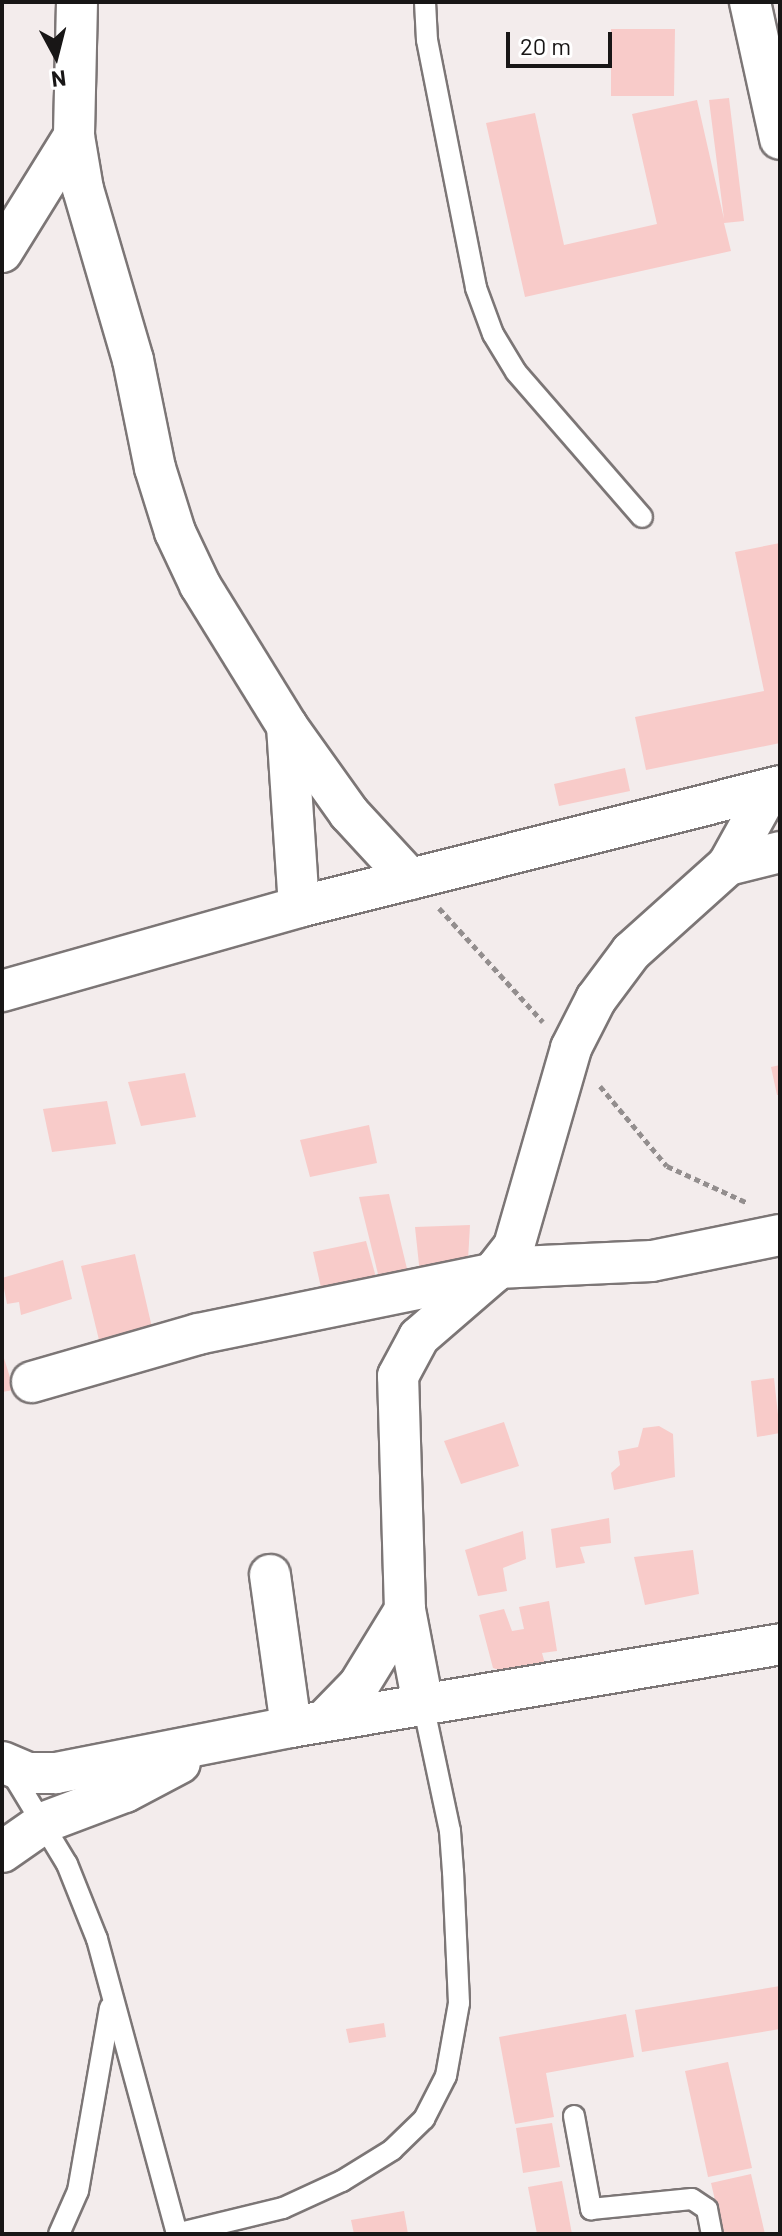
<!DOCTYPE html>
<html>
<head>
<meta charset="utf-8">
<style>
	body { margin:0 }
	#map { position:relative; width:782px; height:2236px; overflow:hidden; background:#f3ecec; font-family:Barlow,sans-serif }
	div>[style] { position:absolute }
	.building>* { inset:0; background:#f8cbc9 }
	.path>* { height:5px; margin-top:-2.5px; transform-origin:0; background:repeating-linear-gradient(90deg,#938e8e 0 6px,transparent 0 10px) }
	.roads { filter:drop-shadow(2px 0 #7c7676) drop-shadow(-2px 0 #7c7676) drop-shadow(0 2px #7c7676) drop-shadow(0 -2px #7c7676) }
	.service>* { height:20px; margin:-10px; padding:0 10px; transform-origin:10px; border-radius:10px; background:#fff }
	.minor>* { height:40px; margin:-20px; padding:0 20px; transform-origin:20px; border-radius:20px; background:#fff }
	span { translate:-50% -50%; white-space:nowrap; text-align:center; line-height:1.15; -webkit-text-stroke:6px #fff; paint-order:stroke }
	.frame { position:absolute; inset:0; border:4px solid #181616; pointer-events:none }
	.north { position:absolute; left:16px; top:16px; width:80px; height:80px; -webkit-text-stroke:6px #fff; paint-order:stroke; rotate:173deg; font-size:22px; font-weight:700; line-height:32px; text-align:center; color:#181616 }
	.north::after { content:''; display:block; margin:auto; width:28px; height:36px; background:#181616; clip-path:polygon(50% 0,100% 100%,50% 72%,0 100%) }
	.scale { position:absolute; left:506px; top:32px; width:106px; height:36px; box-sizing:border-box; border:4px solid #181616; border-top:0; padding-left:10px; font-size:24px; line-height:28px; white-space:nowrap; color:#181616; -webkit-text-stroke:6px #fff; paint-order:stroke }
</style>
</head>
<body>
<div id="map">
	<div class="building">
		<div style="clip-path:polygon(611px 29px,675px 29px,674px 96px,611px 96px)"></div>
		<div style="clip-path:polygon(729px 98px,744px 221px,724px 223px,731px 251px,525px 297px,486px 123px,535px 113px,564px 245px,657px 224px,632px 114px,697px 100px,724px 219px,709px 100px)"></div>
		<div style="clip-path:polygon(780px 543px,780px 743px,646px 770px,635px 717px,764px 691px,735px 552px)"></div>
		<div style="clip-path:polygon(625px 768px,630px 791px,559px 806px,554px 784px)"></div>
		<div style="clip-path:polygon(780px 1065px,780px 1095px,777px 1095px,771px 1067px)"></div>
		<div style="clip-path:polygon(185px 1073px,196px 1117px,141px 1126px,128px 1082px)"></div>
		<div style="clip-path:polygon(107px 1101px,116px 1144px,52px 1152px,43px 1109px)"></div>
		<div style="clip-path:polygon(369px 1125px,377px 1163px,310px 1177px,300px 1140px)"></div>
		<div style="clip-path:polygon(389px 1194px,409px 1277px,380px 1282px,359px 1197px)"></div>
		<div style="clip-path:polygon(470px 1225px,468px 1260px,420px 1274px,415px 1227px)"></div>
		<div style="clip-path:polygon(366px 1241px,377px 1281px,322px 1292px,313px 1252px)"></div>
		<div style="clip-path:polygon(135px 1254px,154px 1336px,120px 1343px,118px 1336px,99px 1340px,81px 1266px)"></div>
		<div style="clip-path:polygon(63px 1260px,72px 1299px,21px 1315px,19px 1302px,7px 1304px,2px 1278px)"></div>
		<div style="clip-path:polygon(2px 1352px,14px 1390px,2px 1392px)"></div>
		<div style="clip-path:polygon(774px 1378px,780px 1433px,757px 1437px,751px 1381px)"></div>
		<div style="clip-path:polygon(504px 1422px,519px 1466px,461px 1484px,444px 1441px)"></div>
		<div style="clip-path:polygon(659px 1426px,673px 1434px,675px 1477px,614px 1490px,611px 1473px,620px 1465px,618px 1451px,638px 1447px,643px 1428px)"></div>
		<div style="clip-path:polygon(609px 1518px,611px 1543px,580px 1547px,585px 1563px,556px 1568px,551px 1529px)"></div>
		<div style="clip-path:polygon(523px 1531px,526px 1559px,503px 1568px,507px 1591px,478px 1596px,465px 1550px)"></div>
		<div style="clip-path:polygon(693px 1550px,699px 1594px,645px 1605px,634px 1557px)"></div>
		<div style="clip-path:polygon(549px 1601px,557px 1651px,542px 1653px,546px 1667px,517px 1676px,493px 1668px,479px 1615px,504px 1609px,512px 1631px,524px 1629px,519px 1607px)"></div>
		<div style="clip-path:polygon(780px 1986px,780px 2029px,642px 2052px,635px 2010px)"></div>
		<div style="clip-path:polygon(626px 2014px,634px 2057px,546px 2073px,554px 2117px,515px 2124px,499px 2037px)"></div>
		<div style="clip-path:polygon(384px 2023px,386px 2037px,349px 2043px,346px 2029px)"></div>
		<div style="clip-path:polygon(728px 2062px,752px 2168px,708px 2177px,685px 2071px)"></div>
		<div style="clip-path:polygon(552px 2123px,560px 2167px,523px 2173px,516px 2128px)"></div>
		<div style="clip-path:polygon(751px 2174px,765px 2234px,723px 2234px,711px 2183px)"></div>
		<div style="clip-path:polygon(562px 2181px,572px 2234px,537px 2234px,528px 2187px)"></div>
		<div style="clip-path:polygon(404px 2211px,408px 2234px,354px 2234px,351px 2220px)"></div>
	</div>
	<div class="path">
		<div style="left:439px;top:908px;width:154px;rotate:47.6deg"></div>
		<div style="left:600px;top:1086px;width:104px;rotate:50.1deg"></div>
		<div style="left:667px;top:1166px;width:89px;rotate:24.6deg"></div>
	</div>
	<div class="roads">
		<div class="service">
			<div style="left:425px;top:2px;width:38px;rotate:87deg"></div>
			<div style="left:427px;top:40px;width:253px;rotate:78.8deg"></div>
			<div style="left:476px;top:288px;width:49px;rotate:69.7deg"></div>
			<div style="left:493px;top:334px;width:44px;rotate:58.8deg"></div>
			<div style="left:516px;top:372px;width:192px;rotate:49deg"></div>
			<div style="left:10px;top:1770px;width:110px;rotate:58.8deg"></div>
			<div style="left:67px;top:1864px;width:81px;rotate:68.2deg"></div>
			<div style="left:97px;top:1939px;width:306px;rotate:74.8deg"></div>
			<div style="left:574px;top:2116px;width:95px;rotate:79.6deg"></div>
			<div style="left:591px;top:2209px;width:101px;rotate:-5.7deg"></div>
			<div style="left:692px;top:2199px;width:18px;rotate:34deg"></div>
			<div style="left:707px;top:2209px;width:25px;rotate:79deg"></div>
			<div style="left:59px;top:2234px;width:47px;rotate:-66.2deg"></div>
			<div style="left:78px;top:2191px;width:186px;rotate:-80.1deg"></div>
			<div style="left:176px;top:2234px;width:110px;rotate:-13.7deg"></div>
			<div style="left:283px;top:2208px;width:65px;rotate:-24.6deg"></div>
			<div style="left:342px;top:2181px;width:59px;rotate:-31.8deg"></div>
			<div style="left:392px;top:2150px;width:45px;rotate:-44.1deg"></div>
			<div style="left:424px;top:2119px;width:48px;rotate:-62.9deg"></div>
			<div style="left:446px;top:2076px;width:74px;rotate:-79.9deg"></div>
			<div style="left:459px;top:2003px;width:131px;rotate:-92.6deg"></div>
			<div style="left:453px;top:1872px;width:41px;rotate:-94.2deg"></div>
			<div style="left:450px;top:1831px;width:130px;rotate:-102deg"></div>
		</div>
		<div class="minor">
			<div style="left:77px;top:2px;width:134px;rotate:91.3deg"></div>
			<div style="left:74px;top:136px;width:54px;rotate:80.4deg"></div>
			<div style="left:83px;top:189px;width:178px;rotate:73.7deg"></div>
			<div style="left:133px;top:360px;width:110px;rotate:78.5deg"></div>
			<div style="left:155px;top:468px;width:67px;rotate:72.6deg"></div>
			<div style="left:175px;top:532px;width:59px;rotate:64.7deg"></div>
			<div style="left:200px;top:585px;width:166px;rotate:58.3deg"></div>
			<div style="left:287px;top:726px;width:107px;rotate:54.5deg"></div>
			<div style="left:349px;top:813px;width:90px;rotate:47.3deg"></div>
			<div style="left:750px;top:2px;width:140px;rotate:77.6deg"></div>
			<div style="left:2px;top:252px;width:137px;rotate:-58.2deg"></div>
			<div style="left:287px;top:726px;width:181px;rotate:86.2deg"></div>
			<div style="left:728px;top:865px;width:54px;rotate:-14deg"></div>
			<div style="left:2px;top:991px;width:309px;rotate:-15.8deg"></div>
			<div style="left:299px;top:907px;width:496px;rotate:-14.1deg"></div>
			<div style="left:497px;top:1268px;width:155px;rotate:-2.6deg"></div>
			<div style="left:652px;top:1261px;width:131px;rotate:-11.5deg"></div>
			<div style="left:32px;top:1382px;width:173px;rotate:-16.1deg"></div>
			<div style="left:198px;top:1334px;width:293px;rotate:-11.6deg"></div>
			<div style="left:270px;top:1575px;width:153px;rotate:82.1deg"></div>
			<div style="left:423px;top:1704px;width:96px;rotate:-100.8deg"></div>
			<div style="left:405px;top:1610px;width:234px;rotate:-91.7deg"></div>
			<div style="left:398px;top:1376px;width:44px;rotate:-61.7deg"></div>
			<div style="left:419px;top:1337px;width:98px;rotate:-40.9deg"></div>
			<div style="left:493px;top:1273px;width:34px;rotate:-52deg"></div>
			<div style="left:514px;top:1246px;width:206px;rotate:-73.9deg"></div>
			<div style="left:571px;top:1048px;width:55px;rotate:-63deg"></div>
			<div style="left:596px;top:999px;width:59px;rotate:-53.3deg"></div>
			<div style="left:631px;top:952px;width:130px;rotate:-41.9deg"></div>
			<div style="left:728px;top:865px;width:87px;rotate:-61.1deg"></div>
			<div style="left:324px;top:1721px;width:50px;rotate:-45.8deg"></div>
			<div style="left:359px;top:1685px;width:88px;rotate:-58.5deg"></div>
			<div style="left:2px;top:1762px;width:28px;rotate:23deg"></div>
			<div style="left:28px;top:1773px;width:28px"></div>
			<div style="left:56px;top:1773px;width:239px;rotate:-11.1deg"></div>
			<div style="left:291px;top:1727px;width:496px;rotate:-9.6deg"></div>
			<div style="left:2px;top:1852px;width:52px;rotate:-34.9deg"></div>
			<div style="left:45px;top:1822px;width:85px;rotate:-20.6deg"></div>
			<div style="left:125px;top:1792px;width:62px;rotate:-27.8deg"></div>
		</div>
	</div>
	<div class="frame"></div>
	<div class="north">N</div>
	<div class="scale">20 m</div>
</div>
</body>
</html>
